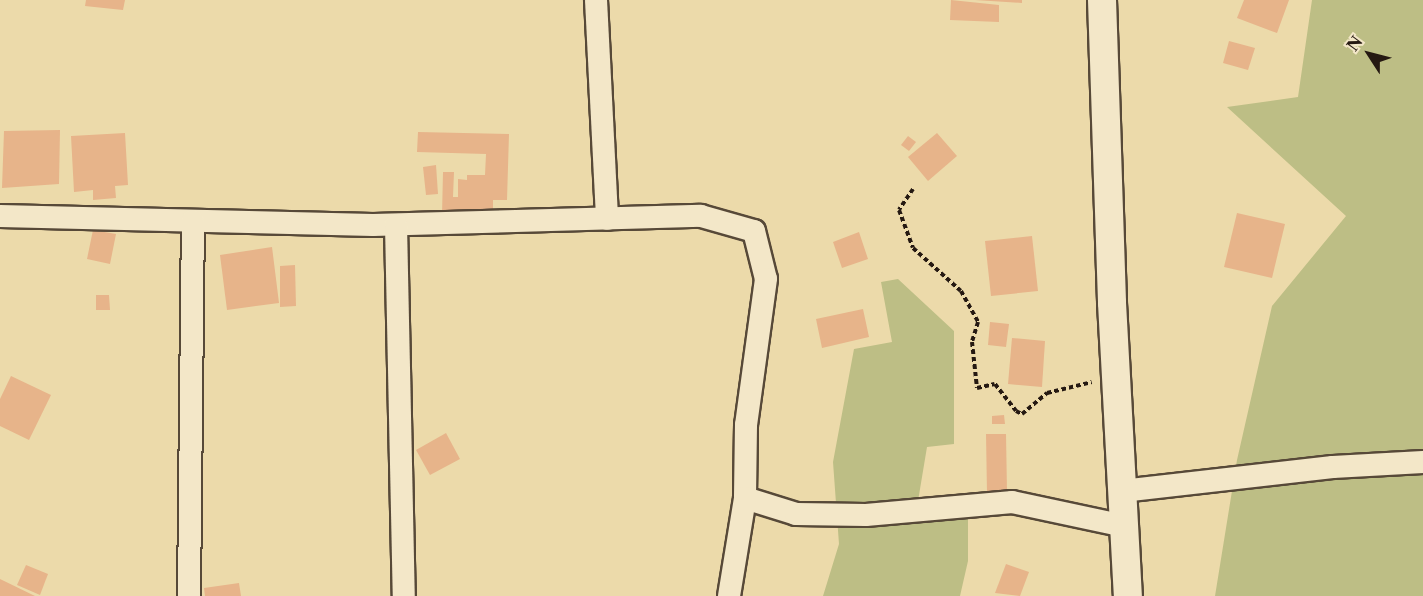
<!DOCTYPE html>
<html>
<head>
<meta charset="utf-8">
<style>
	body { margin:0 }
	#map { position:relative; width:1423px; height:596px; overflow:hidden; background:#ecdaaa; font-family:"Libre Caslon Text",serif }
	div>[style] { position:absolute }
	.green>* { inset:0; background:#bdbe85 }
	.building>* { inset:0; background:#e7b48a }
	.path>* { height:4px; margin-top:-2px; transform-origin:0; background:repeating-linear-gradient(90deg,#251912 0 4.5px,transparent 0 7.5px) }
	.roads { filter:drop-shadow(2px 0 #574938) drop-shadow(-2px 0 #574938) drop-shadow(0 2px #574938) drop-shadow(0 -2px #574938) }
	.minor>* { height:22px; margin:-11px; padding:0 11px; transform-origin:11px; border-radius:11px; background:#f3e7c8 }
	.tertiary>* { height:28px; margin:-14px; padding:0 14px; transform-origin:14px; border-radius:14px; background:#f3e7c8 }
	span { translate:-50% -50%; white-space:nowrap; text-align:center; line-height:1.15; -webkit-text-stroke:5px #f3e7c8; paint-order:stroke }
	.north { position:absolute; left:1339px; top:24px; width:60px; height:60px; -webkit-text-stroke:4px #f3e7c8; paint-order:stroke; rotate:306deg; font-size:16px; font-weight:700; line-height:24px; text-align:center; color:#251912 }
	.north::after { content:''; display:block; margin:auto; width:21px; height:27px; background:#251912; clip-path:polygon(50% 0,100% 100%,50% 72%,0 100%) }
</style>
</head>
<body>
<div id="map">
	<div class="green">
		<div style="clip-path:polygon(1312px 0,1423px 0,1423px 596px,1215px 596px,1237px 460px,1272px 306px,1346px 216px,1227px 107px,1298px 97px)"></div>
		<div style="clip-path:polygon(898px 279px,954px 331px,954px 444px,927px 447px,917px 507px,968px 514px,968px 561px,960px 596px,823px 596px,839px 544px,833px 462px,854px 349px,892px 342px,881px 282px)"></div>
	</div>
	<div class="building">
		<div style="clip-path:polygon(86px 0,125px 0,123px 10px,85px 6px)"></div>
		<div style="clip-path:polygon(951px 0,999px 5px,999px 22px,950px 20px)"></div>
		<div style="clip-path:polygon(975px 0,1022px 0,1022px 3px)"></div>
		<div style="clip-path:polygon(1244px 0,1289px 0,1277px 33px,1237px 18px)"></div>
		<div style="clip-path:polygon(1229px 41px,1255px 48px,1248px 70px,1223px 63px)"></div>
		<div style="clip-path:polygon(60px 130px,59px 184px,2px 188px,4px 131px)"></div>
		<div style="clip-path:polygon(418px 132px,509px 134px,507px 200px,493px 200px,493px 216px,442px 215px,443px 172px,454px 172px,453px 197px,458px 197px,458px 179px,467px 180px,467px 175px,485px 175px,486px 154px,417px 152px)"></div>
		<div style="clip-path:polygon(125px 133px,128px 185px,115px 186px,116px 198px,93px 200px,93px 190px,74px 192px,71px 136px)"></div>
		<div style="clip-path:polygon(937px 133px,957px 156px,928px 181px,908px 157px)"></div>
		<div style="clip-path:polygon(908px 136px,916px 142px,909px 151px,901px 145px)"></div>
		<div style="clip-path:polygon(436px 165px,438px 194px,426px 195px,423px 167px)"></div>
		<div style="clip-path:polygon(1237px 213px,1285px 224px,1272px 278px,1224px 267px)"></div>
		<div style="clip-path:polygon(93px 230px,116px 234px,110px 264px,87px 259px)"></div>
		<div style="clip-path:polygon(859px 232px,868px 259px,842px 268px,833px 242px)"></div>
		<div style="clip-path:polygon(1032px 236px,1038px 291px,991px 296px,985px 241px)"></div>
		<div style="clip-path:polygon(272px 247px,279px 303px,227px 310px,220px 255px)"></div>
		<div style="clip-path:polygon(295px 265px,296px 306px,280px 307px,280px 266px)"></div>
		<div style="clip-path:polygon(96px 295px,109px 295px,110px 310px,96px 310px)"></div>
		<div style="clip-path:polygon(863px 309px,869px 337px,822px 348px,816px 319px)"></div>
		<div style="clip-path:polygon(990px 322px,1009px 324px,1006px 347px,988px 345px)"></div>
		<div style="clip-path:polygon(1012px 338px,1045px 341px,1042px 387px,1008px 384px)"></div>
		<div style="clip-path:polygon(11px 376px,51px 395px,29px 440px,0 426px,0 399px)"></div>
		<div style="clip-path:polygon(1004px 415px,1005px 424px,992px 424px,992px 416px)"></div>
		<div style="clip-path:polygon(446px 433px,460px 459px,430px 475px,416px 450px)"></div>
		<div style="clip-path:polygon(986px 434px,1006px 434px,1007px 492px,987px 493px)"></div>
		<div style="clip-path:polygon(1006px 564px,1029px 572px,1020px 596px,995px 593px)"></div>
		<div style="clip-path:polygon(26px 565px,48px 574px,40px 595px,17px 585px)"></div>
		<div style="clip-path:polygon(0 579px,35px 596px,0 596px)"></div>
		<div style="clip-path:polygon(239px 583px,241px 596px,205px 596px,204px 588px)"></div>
	</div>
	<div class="path">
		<div style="left:913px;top:189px;width:25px;rotate:124deg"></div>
		<div style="left:899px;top:210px;width:40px;rotate:69.8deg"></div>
		<div style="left:913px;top:248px;width:64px;rotate:41.9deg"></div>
		<div style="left:961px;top:291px;width:35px;rotate:61deg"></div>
		<div style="left:978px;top:322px;width:21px;rotate:107deg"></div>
		<div style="left:972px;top:342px;width:46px;rotate:83.8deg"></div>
		<div style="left:977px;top:388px;width:18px;rotate:-13deg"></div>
		<div style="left:995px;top:384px;width:34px;rotate:52deg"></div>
		<div style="left:1016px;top:411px;width:7px;rotate:27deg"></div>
		<div style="left:1022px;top:414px;width:33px;rotate:-40deg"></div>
		<div style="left:1047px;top:393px;width:46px;rotate:-13.7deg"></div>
	</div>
	<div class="roads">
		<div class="minor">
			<div style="left:596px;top:0;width:219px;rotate:87.1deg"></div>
			<div style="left:0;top:216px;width:373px;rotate:1.4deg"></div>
			<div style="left:373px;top:225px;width:328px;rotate:-1.6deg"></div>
			<div style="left:701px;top:216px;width:55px;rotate:15.8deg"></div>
			<div style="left:754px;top:231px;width:49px;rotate:76deg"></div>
			<div style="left:766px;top:279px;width:147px;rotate:97.8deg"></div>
			<div style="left:746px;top:425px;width:73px;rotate:90.8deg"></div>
			<div style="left:745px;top:498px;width:53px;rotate:17.4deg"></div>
			<div style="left:796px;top:514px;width:70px;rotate:0.8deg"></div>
			<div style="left:866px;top:515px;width:147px;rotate:-5.1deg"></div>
			<div style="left:1012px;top:502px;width:115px;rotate:12.1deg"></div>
			<div style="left:396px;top:225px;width:371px;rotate:88.8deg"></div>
			<div style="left:1122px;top:491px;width:212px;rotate:-6.5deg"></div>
			<div style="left:1333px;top:467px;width:90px;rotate:-3.2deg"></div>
			<div style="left:189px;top:596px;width:375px;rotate:-89.4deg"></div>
			<div style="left:729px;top:596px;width:99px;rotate:-80.7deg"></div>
		</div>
		<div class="tertiary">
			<div style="left:1102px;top:0;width:303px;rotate:88.1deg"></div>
			<div style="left:1112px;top:303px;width:293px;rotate:86.9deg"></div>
		</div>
	</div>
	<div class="north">N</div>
</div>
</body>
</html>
